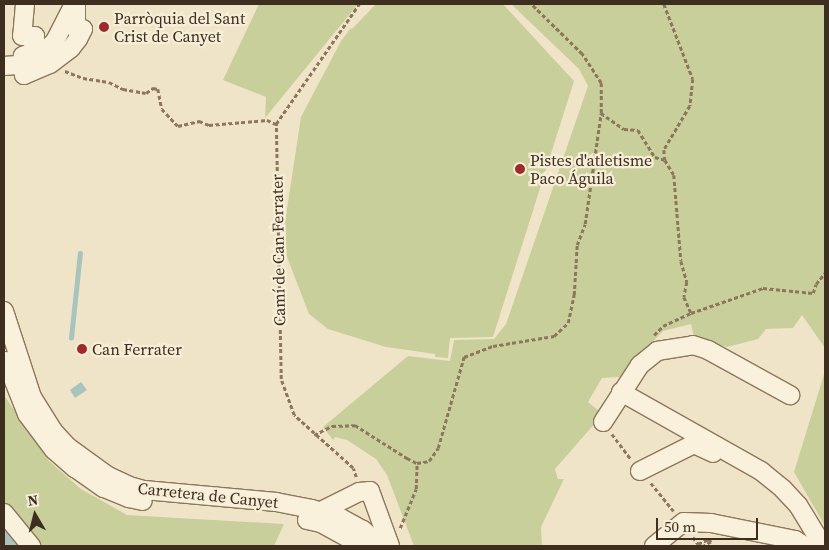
<!DOCTYPE html>
<html>
<head>
<meta charset="utf-8">
<style>
	body { margin:0 }
	#map { position:relative; width:829px; height:550px; overflow:hidden; background:#f0e4c8; font-family:"Source Serif 4",serif }
	div>[style] { position:absolute }
	.green>* { inset:0; background:#c9cf9b }
	.water>* { inset:0; background:#a9c4bc }
	.stream>* { height:4.5px; margin:-2.25px; padding:0 2.25px; transform-origin:2.25px; border-radius:2.25px; background:#a9c4bc }
	.canal>* { height:14px; margin:-7px; padding:0 7px; transform-origin:7px; border-radius:7px; background:#a9c4bc }
	.path>* { height:2.5px; margin-top:-1.25px; transform-origin:0; background:repeating-linear-gradient(90deg,#8d765c 0 4px,transparent 0 6.5px) }
	.roads { filter:drop-shadow(1px 0 #8d765c) drop-shadow(-1px 0 #8d765c) drop-shadow(0 1px #8d765c) drop-shadow(0 -1px #8d765c) }
	.minor>* { height:18px; margin:-9px; padding:0 9px; transform-origin:9px; border-radius:9px; background:#faf1dc }
	.dots>* { width:14px; height:14px; translate:-50% -50%; box-sizing:border-box; border:2px solid #f7eed8; border-radius:50% }
	span { translate:-50% -50%; white-space:nowrap; text-align:center; line-height:1.15; -webkit-text-stroke:4.5px #f7eed8; paint-order:stroke }
	.poi-label { font-size:16px; color:#3d2e20 }
	.left { translate:0 -50%; text-align:left }
	.street-label { font-size:16px; color:#3d2e20 }
	.frame { position:absolute; inset:0; border:5px solid #3d2e20; pointer-events:none }
	.north { position:absolute; left:10px; top:490px; width:50px; height:50px; -webkit-text-stroke:4px #f7eed8; paint-order:stroke; rotate:352deg; font-size:14px; font-weight:700; line-height:20px; text-align:center; color:#3d2e20 }
	.north::after { content:''; display:block; margin:auto; width:18px; height:22px; background:#3d2e20; clip-path:polygon(50% 0,100% 100%,50% 72%,0 100%) }
	.scale { position:absolute; left:656px; top:518px; width:102px; height:22px; box-sizing:border-box; border:2px solid #3d2e20; border-top:0; padding-left:6px; font-size:15px; line-height:18px; white-space:nowrap; color:#3d2e20; -webkit-text-stroke:4px #f7eed8; paint-order:stroke }
</style>
</head>
<body>
<div id="map">
	<div class="green">
		<div style="clip-path:polygon(259px 4px,358px 4px,265px 118px,266px 97px,223px 80px)"></div>
		<div style="clip-path:polygon(376px 4px,503px 4px,574px 81px,493px 337px,450px 338px,448px 358px,435px 357px,435px 354px,386px 347px,328px 329px,309px 314px,287px 257px,285px 222px,301px 117px,341px 41px,350px 29px,353px 28px)"></div>
		<div style="clip-path:polygon(511px 4px,825px 4px,825px 348px,802px 315px,793px 328px,766px 329px,758px 339px,727px 347px,694px 337px,691px 324px,663px 331px,620px 377px,602px 378px,588px 402px,603px 414px,555px 469px,558px 479px,564px 479px,541px 527px,542px 546px,414px 546px,387px 475px,376px 459px,347px 440px,335px 437px,333px 440px,323px 427px,408px 356px,450px 361px,454px 340px,494px 339px,506px 324px,588px 86px,579px 69px)"></div>
		<div style="clip-path:polygon(825px 371px,825px 526px,794px 472px)"></div>
		<div style="clip-path:polygon(4px 395px,49px 461px,81px 489px,127px 515px,284px 524px,274px 546px,4px 546px)"></div>
	</div>
	<div class="water">
		<div style="clip-path:polygon(81px 382px,87px 390px,75px 398px,70px 390px)"></div>
	</div>
	<div class="stream">
		<div style="left:71px;top:338px;width:85px;rotate:-84deg"></div>
	</div>
	<div class="canal">
		<div style="left:4px;top:537px;width:11px;rotate:56deg"></div>
	</div>
	<div class="path">
		<div style="left:664px;top:4px;width:80px;rotate:68.9deg"></div>
		<div style="left:693px;top:79px;width:27px;rotate:96deg"></div>
		<div style="left:690px;top:106px;width:51px;rotate:120.6deg"></div>
		<div style="left:664px;top:150px;width:10px;rotate:84deg"></div>
		<div style="left:65px;top:71px;width:19px;rotate:21deg"></div>
		<div style="left:83px;top:78px;width:26px;rotate:9deg"></div>
		<div style="left:109px;top:82px;width:16px;rotate:27deg"></div>
		<div style="left:123px;top:89px;width:23px;rotate:10deg"></div>
		<div style="left:146px;top:93px;width:9px;rotate:-36deg"></div>
		<div style="left:153px;top:88px;width:5px;rotate:11deg"></div>
		<div style="left:158px;top:89px;width:20px;rotate:79deg"></div>
		<div style="left:162px;top:109px;width:23px;rotate:47deg"></div>
		<div style="left:178px;top:126px;width:22px;rotate:-13deg"></div>
		<div style="left:199px;top:121px;width:11px;rotate:22deg"></div>
		<div style="left:209px;top:125px;width:58px;rotate:-4.9deg"></div>
		<div style="left:267px;top:120px;width:10px;rotate:24deg"></div>
		<div style="left:601px;top:113px;width:28px;rotate:35deg"></div>
		<div style="left:624px;top:129px;width:14px;rotate:4deg"></div>
		<div style="left:638px;top:130px;width:32px;rotate:58deg"></div>
		<div style="left:655px;top:157px;width:10px;rotate:17deg"></div>
		<div style="left:665px;top:160px;width:17px;rotate:59deg"></div>
		<div style="left:674px;top:175px;width:86px;rotate:85.3deg"></div>
		<div style="left:681px;top:261px;width:22px;rotate:74deg"></div>
		<div style="left:687px;top:282px;width:15px;rotate:101deg"></div>
		<div style="left:684px;top:297px;width:17px;rotate:66deg"></div>
		<div style="left:654px;top:335px;width:13px;rotate:-45deg"></div>
		<div style="left:663px;top:326px;width:31px;rotate:-25deg"></div>
		<div style="left:691px;top:313px;width:76px;rotate:-19.1deg"></div>
		<div style="left:763px;top:288px;width:50px;rotate:5.7deg"></div>
		<div style="left:813px;top:293px;width:9px;rotate:-72deg"></div>
		<div style="left:816px;top:284px;width:14px;rotate:-51deg"></div>
		<div style="left:612px;top:434px;width:31px;rotate:53deg"></div>
		<div style="left:314px;top:435px;width:20px;rotate:-27deg"></div>
		<div style="left:332px;top:426px;width:23px;rotate:-2deg"></div>
		<div style="left:355px;top:425px;width:62px;rotate:32.4deg"></div>
		<div style="left:407px;top:458px;width:11px;rotate:27deg"></div>
		<div style="left:417px;top:463px;width:12px;rotate:-9deg"></div>
		<div style="left:429px;top:461px;width:16px;rotate:-55deg"></div>
		<div style="left:438px;top:448px;width:95px;rotate:-74.1deg"></div>
		<div style="left:464px;top:357px;width:31px;rotate:-21deg"></div>
		<div style="left:493px;top:346px;width:62px;rotate:-9.3deg"></div>
		<div style="left:554px;top:336px;width:19px;rotate:-43deg"></div>
		<div style="left:568px;top:323px;width:29px;rotate:-78deg"></div>
		<div style="left:574px;top:295px;width:50px;rotate:-86.6deg"></div>
		<div style="left:577px;top:245px;width:22px;rotate:-69deg"></div>
		<div style="left:585px;top:224px;width:112px;rotate:-81.8deg"></div>
		<div style="left:601px;top:113px;width:30px;rotate:-90deg"></div>
		<div style="left:601px;top:83px;width:35px;rotate:-123deg"></div>
		<div style="left:582px;top:54px;width:71px;rotate:-135.6deg"></div>
		<div style="left:356px;top:477px;width:9px;rotate:-108deg"></div>
		<div style="left:353px;top:468px;width:79px;rotate:-138.1deg"></div>
		<div style="left:294px;top:415px;width:38px;rotate:-110deg"></div>
		<div style="left:281px;top:379px;width:255px;rotate:-91.1deg"></div>
		<div style="left:276px;top:124px;width:146px;rotate:-55.3deg"></div>
		<div style="left:651px;top:483px;width:36px;rotate:51deg"></div>
		<div style="left:400px;top:528px;width:42px;rotate:-67.7deg"></div>
		<div style="left:416px;top:489px;width:26px;rotate:-88deg"></div>
		<div style="left:693px;top:537px;width:9px;rotate:54deg"></div>
		<div style="left:698px;top:544px;width:12px;rotate:-24deg"></div>
		<div style="left:709px;top:539px;width:4px;rotate:56deg"></div>
		<div style="left:711px;top:542px;width:8px;rotate:150deg"></div>
		<div style="left:717px;top:546px;width:4px"></div>
	</div>
	<div class="roads">
		<div class="minor">
			<div style="left:25px;top:4px;width:32px;rotate:95deg"></div>
			<div style="left:22px;top:36px;width:13px"></div>
			<div style="left:35px;top:36px;width:10px;rotate:90deg"></div>
			<div style="left:35px;top:46px;width:9px;rotate:126deg"></div>
			<div style="left:30px;top:53px;width:8px;rotate:157deg"></div>
			<div style="left:23px;top:56px;width:19px;rotate:87deg"></div>
			<div style="left:24px;top:75px;width:28px;rotate:-23deg"></div>
			<div style="left:50px;top:64px;width:26px;rotate:-37deg"></div>
			<div style="left:71px;top:48px;width:11px;rotate:-52deg"></div>
			<div style="left:78px;top:39px;width:11px;rotate:-63deg"></div>
			<div style="left:83px;top:29px;width:7px;rotate:180deg"></div>
			<div style="left:76px;top:29px;width:25px;rotate:-90deg"></div>
			<div style="left:4px;top:66px;width:14px;rotate:-4deg"></div>
			<div style="left:18px;top:65px;width:26px;rotate:-25deg"></div>
			<div style="left:42px;top:54px;width:18px;rotate:-45deg"></div>
			<div style="left:55px;top:41px;width:42px;rotate:-62.8deg"></div>
			<div style="left:4px;top:311px;width:90px;rotate:72deg"></div>
			<div style="left:32px;top:397px;width:40px;rotate:58deg"></div>
			<div style="left:53px;top:431px;width:22px;rotate:47deg"></div>
			<div style="left:68px;top:447px;width:49px;rotate:35.9deg"></div>
			<div style="left:108px;top:476px;width:23px;rotate:25deg"></div>
			<div style="left:129px;top:486px;width:16px;rotate:15deg"></div>
			<div style="left:144px;top:490px;width:133px;rotate:5.2deg"></div>
			<div style="left:276px;top:502px;width:37px;rotate:11deg"></div>
			<div style="left:312px;top:509px;width:30px;rotate:17deg"></div>
			<div style="left:341px;top:518px;width:25px;rotate:29deg"></div>
			<div style="left:363px;top:530px;width:24px;rotate:42deg"></div>
			<div style="left:6px;top:361px;width:57px;rotate:68.4deg"></div>
			<div style="left:27px;top:414px;width:45px;rotate:53.1deg"></div>
			<div style="left:54px;top:450px;width:28px;rotate:41deg"></div>
			<div style="left:75px;top:468px;width:35px;rotate:35deg"></div>
			<div style="left:104px;top:488px;width:27px;rotate:22deg"></div>
			<div style="left:129px;top:498px;width:14px;rotate:12deg"></div>
			<div style="left:621px;top:392px;width:161px;rotate:29.4deg"></div>
			<div style="left:761px;top:471px;width:28px;rotate:39deg"></div>
			<div style="left:783px;top:489px;width:22px;rotate:47deg"></div>
			<div style="left:798px;top:505px;width:48px;rotate:58.6deg"></div>
			<div style="left:603px;top:422px;width:68px;rotate:-57deg"></div>
			<div style="left:640px;top:365px;width:22px;rotate:-39deg"></div>
			<div style="left:657px;top:351px;width:36px;rotate:-9deg"></div>
			<div style="left:693px;top:345px;width:16px;rotate:18deg"></div>
			<div style="left:708px;top:350px;width:94px;rotate:28.8deg"></div>
			<div style="left:640px;top:471px;width:60px;rotate:-26.6deg"></div>
			<div style="left:694px;top:444px;width:21px;rotate:25deg"></div>
			<div style="left:321px;top:511px;width:42px;rotate:-26.6deg"></div>
			<div style="left:359px;top:492px;width:11px;rotate:-5deg"></div>
			<div style="left:370px;top:491px;width:59px;rotate:70deg"></div>
			<div style="left:4px;top:513px;width:43px;rotate:50.7deg"></div>
			<div style="left:307px;top:520px;width:14px;rotate:12deg"></div>
			<div style="left:321px;top:523px;width:48px;rotate:28.7deg"></div>
			<div style="left:654px;top:546px;width:38px;rotate:-39deg"></div>
			<div style="left:684px;top:522px;width:27px;rotate:2deg"></div>
			<div style="left:711px;top:523px;width:86px;rotate:11.4deg"></div>
			<div style="left:795px;top:540px;width:12px;rotate:31deg"></div>
		</div>
	</div>
	<div class="dots">
		<div style="left:104px;top:27px;background:#9e2a2b"></div>
		<div style="left:520px;top:169px;background:#9e2a2b"></div>
		<div style="left:82px;top:349px;background:#9e2a2b"></div>
	</div>
	<div class="poi-label">
		<span class="left" style="left:114px;top:27px">Parròquia del Sant<br>Crist de Canyet</span>
		<span class="left" style="left:530px;top:169px">Pistes d'atletisme<br>Paco Águila</span>
		<span class="left" style="left:92px;top:349px">Can Ferrater</span>
	</div>
	<div class="street-label">
		<span style="left:278px;top:250px;rotate:-91deg">Camí de Can Ferrater</span>
		<span style="left:208px;top:495px;rotate:6deg">Carretera de Canyet</span>
	</div>
	<div class="frame"></div>
	<div class="north">N</div>
	<div class="scale">50 m</div>
</div>
</body>
</html>
